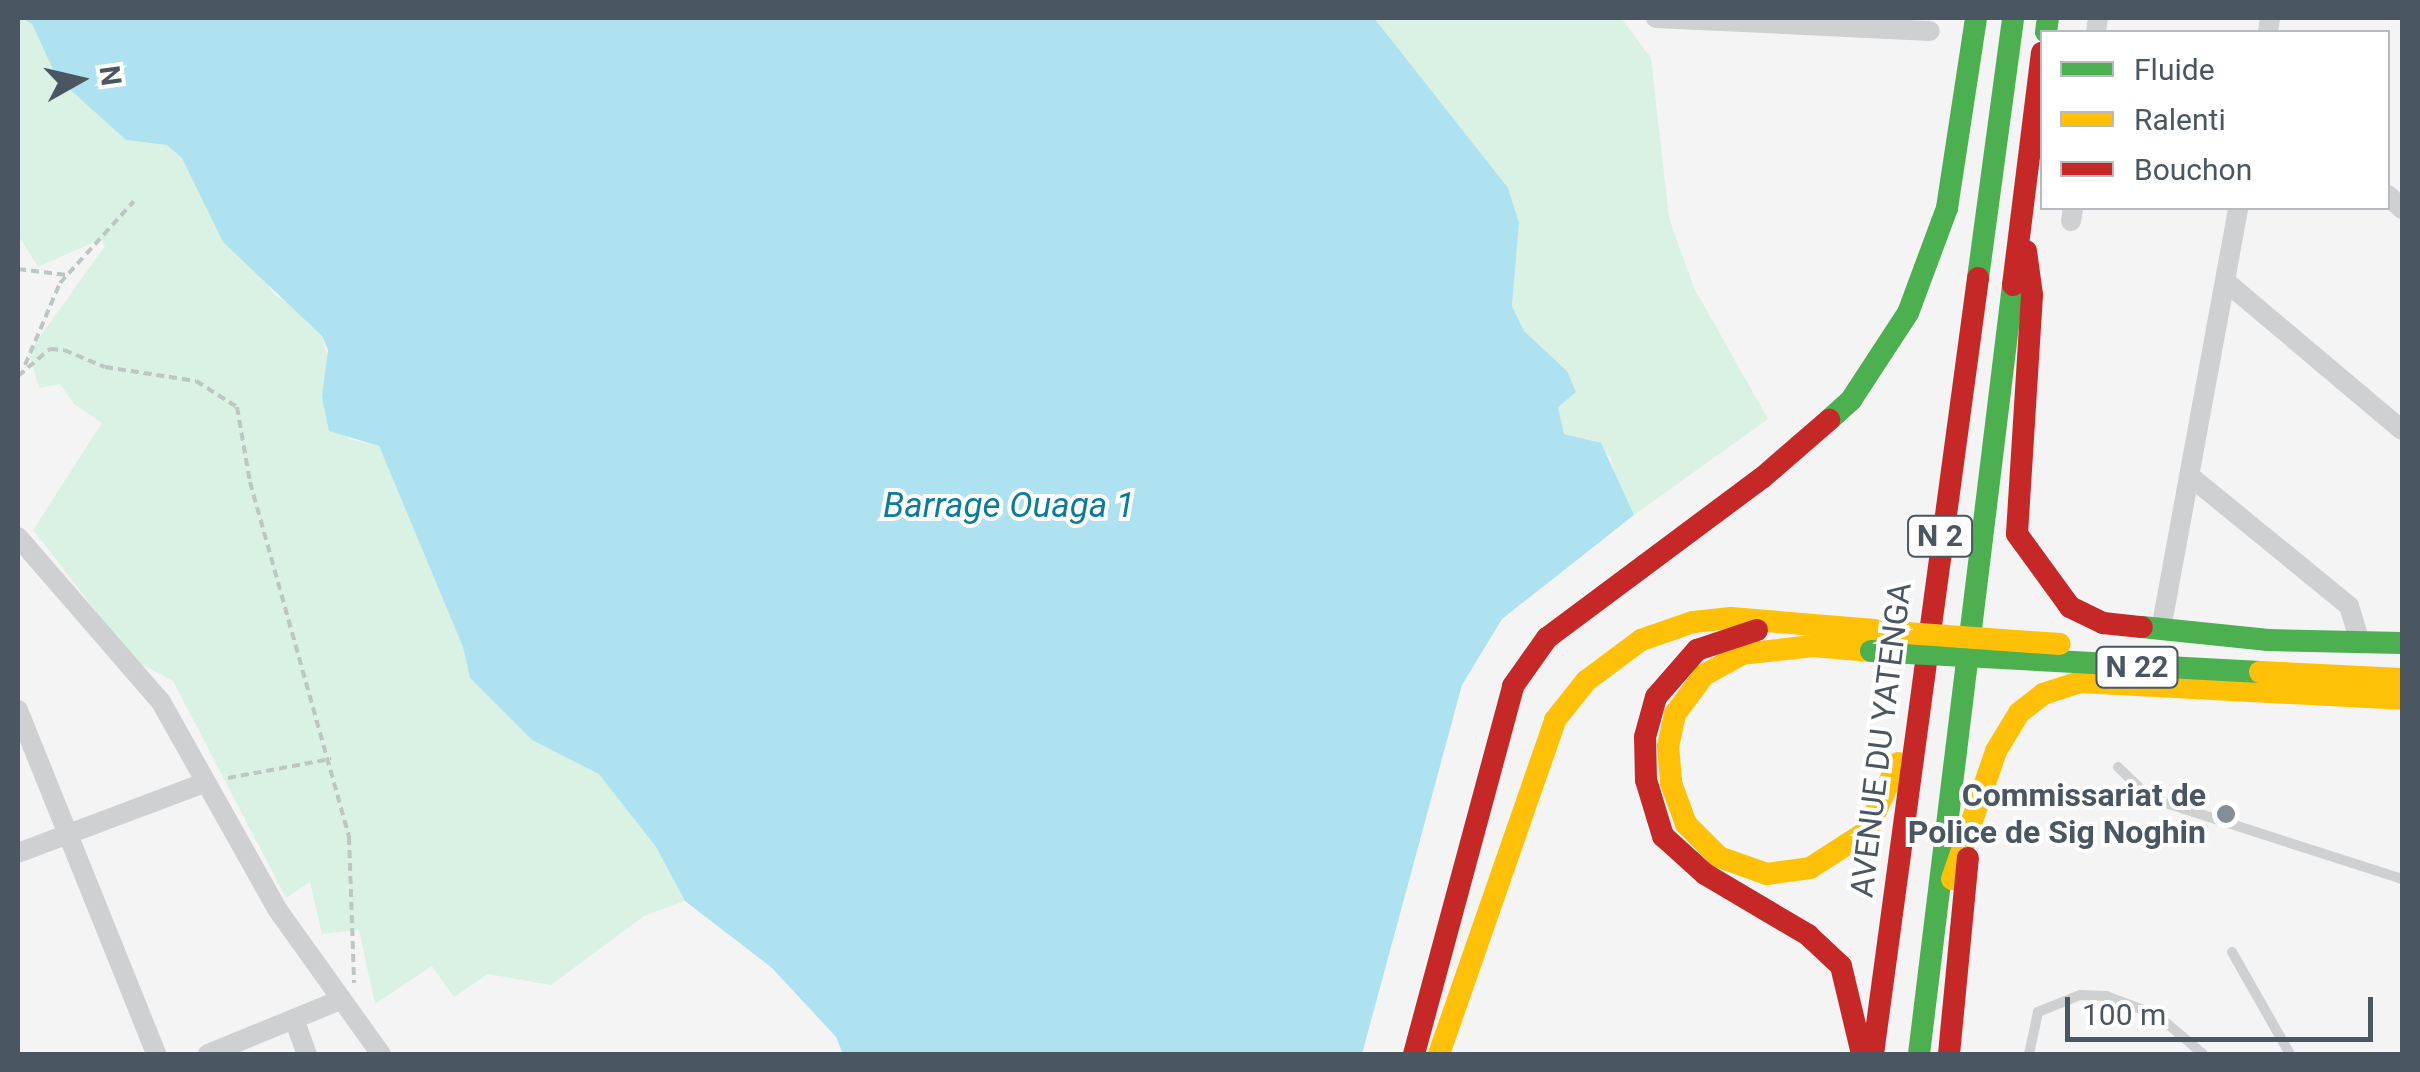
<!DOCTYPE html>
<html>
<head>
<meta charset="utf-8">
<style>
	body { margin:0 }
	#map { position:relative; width:2420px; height:1072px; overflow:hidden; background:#f4f4f4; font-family:Roboto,sans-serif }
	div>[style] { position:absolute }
	.green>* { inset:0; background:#d9f2e3 }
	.water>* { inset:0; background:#aee2f0 }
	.path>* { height:4px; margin-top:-2px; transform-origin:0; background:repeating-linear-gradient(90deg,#bcc7c4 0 8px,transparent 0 13px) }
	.lane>* { height:10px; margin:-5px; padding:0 5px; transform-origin:5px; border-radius:5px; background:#ced0d2 }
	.street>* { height:20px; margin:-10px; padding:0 10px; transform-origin:10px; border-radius:10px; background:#ced0d2 }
	.fast>* { height:22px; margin:-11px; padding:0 11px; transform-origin:11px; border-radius:11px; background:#4caf50 }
	.slow>* { height:22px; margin:-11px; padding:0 11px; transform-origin:11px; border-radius:11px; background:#ffc107 }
	.jam>* { height:22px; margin:-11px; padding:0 11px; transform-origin:11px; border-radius:11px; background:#c62828 }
	.fast-bridge>* { height:22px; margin:-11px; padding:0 11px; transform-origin:11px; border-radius:11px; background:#4caf50 }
	.slow-bridge>* { height:22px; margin:-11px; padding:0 11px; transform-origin:11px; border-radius:11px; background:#ffc107 }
	.dots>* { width:28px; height:28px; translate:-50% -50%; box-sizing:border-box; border:5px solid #fff; border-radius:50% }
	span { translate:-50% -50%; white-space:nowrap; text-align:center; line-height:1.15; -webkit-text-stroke:8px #fff; paint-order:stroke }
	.shield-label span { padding:2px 8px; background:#fff; border:2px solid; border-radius:8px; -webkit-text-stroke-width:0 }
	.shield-label { font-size:30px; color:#4a5661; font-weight:700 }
	.street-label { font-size:32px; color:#4a5661 }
	.poi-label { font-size:32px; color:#4a5661; font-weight:700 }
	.right { translate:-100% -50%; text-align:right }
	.water-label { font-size:35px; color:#0c7c9b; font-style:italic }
	.frame { position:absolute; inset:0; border:20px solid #4a5661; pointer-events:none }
	.legend { position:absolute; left:2040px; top:30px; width:350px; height:180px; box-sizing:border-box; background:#fff; border:2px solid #b7bbc0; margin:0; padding:12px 18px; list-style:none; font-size:30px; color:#4a5661 }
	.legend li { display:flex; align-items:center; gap:20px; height:50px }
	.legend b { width:50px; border:2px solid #b7bbc0 }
	.north { position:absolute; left:30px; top:30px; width:100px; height:100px; -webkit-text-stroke:8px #fff; paint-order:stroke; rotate:82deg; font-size:28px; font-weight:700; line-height:40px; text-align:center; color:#4a5661 }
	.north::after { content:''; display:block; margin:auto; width:35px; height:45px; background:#4a5661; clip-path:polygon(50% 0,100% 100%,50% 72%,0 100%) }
	.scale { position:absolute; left:2065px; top:997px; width:308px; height:45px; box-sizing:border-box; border:5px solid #4a5661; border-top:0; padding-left:12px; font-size:30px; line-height:35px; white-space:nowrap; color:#4a5661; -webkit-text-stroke:8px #fff; paint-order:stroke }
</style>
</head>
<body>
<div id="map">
	<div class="green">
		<div style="clip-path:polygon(18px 18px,32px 24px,57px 78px,126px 140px,168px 145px,182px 158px,274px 294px,305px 315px,322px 336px,329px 364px,322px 397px,349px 439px,379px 446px,463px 647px,470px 678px,532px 740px,599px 773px,656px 847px,685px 901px,644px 916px,551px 985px,488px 974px,454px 997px,432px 966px,375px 1004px,359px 930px,322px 934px,310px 882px,286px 898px,173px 681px,134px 660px,33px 530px,102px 423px,74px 404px,60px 384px,39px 388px,29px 352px,105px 246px,101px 239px,38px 267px,18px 235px)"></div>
		<div style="clip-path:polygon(1374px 18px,1621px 18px,1651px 58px,1669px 218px,1694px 288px,1768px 419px,1634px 515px,1621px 497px,1610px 456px,1564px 434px,1558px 407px,1567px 371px,1524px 331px,1512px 306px,1519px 223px)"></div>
	</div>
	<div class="water">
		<div style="clip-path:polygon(21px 18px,1374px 18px,1508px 188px,1519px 223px,1512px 306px,1524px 331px,1567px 371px,1576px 392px,1558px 407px,1564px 434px,1601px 443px,1634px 515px,1502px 619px,1462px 685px,1362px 1054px,843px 1054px,836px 1037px,772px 968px,685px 901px,656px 847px,599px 774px,532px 740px,470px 678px,463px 647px,379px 446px,329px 431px,322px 397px,328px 350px,322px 336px,223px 242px,182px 158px,167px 145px,126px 140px,57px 78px,32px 24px)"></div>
	</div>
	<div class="path">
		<div style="left:18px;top:269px;width:49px;rotate:7deg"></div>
		<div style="left:25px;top:365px;width:89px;rotate:-66.9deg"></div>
		<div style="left:60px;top:283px;width:110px;rotate:-47.9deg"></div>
		<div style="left:18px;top:376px;width:42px;rotate:-40.2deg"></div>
		<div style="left:50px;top:349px;width:14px;rotate:4deg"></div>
		<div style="left:64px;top:350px;width:44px;rotate:22.5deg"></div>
		<div style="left:105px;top:367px;width:92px;rotate:8.7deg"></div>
		<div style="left:196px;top:381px;width:49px;rotate:32.4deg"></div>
		<div style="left:237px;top:407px;width:76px;rotate:80.2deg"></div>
		<div style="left:250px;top:482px;width:369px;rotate:74.4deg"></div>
		<div style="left:349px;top:837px;width:146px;rotate:88deg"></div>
		<div style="left:228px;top:778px;width:105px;rotate:-10.5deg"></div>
	</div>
	<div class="lane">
		<div style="left:2118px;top:767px;width:45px;rotate:44.1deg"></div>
		<div style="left:2150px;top:798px;width:265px;rotate:17.8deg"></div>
		<div style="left:2232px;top:952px;width:117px;rotate:60.4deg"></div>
		<div style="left:2029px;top:1054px;width:43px;rotate:-77.9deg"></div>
		<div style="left:2038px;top:1012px;width:45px;rotate:-22deg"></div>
		<div style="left:2080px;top:995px;width:26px;rotate:2deg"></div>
		<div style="left:2106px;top:996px;width:54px;rotate:20.4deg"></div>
		<div style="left:2157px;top:1015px;width:60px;rotate:40.3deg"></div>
	</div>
	<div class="street">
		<div style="left:1656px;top:18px;width:274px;rotate:2.7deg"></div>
		<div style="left:2096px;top:32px;width:14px;rotate:-82deg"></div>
		<div style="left:2268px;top:32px;width:14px;rotate:-82deg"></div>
		<div style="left:2388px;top:195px;width:20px;rotate:45deg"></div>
		<div style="left:2071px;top:221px;width:13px;rotate:-81deg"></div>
		<div style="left:2225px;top:281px;width:231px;rotate:40.1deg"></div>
		<div style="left:2191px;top:477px;width:204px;rotate:39.2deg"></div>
		<div style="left:2349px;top:606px;width:37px;rotate:73deg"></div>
		<div style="left:18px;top:537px;width:218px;rotate:49.1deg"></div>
		<div style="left:161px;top:702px;width:237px;rotate:60.7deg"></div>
		<div style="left:277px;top:909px;width:178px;rotate:54.4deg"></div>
		<div style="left:2161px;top:629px;width:428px;rotate:-79.6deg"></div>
		<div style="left:18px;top:710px;width:371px;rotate:68.1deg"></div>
		<div style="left:18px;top:853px;width:199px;rotate:-20.6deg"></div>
		<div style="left:294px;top:1019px;width:37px;rotate:70deg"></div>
		<div style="left:208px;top:1054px;width:140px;rotate:-22.2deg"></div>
	</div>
	<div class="fast">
		<div style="left:2046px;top:32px;width:14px;rotate:-82deg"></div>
		<div style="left:1978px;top:278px;width:262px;rotate:-82.3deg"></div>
		<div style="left:1829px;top:420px;width:30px;rotate:-42deg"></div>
		<div style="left:1851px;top:400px;width:104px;rotate:-56.8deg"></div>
		<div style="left:1908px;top:313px;width:112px;rotate:-69.6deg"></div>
		<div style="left:1947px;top:208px;width:192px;rotate:-81.3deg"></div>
		<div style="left:2142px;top:627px;width:127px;rotate:5.9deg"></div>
		<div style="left:2268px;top:640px;width:134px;rotate:1.3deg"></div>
		<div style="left:1919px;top:1054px;width:775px;rotate:-83.03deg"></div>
	</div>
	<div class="slow">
		<div style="left:1871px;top:651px;width:58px;rotate:-175.1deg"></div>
		<div style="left:1813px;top:646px;width:71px;rotate:173.6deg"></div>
		<div style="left:1742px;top:654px;width:43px;rotate:151.1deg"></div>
		<div style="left:1704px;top:675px;width:49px;rotate:126.6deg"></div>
		<div style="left:1675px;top:714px;width:33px;rotate:102deg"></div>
		<div style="left:1668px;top:746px;width:37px;rotate:85deg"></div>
		<div style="left:1671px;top:783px;width:44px;rotate:69.9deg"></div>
		<div style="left:1686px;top:824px;width:47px;rotate:45deg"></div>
		<div style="left:1719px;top:857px;width:51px;rotate:19.5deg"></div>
		<div style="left:1767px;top:874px;width:43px;rotate:-7.9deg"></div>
		<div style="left:1810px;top:868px;width:67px;rotate:-32.7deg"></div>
		<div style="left:1866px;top:832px;width:76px;rotate:-65.1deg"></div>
		<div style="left:1952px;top:879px;width:135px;rotate:-71deg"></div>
		<div style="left:1996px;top:751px;width:44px;rotate:-58.8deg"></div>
		<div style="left:2019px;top:713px;width:31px;rotate:-38deg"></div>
		<div style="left:2043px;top:694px;width:39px;rotate:-18deg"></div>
		<div style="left:2080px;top:682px;width:322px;rotate:3deg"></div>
		<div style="left:1439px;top:1054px;width:354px;rotate:-70.8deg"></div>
		<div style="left:1555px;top:720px;width:50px;rotate:-51.5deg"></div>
		<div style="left:1586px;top:681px;width:69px;rotate:-36.7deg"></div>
		<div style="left:1641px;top:640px;width:55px;rotate:-19.1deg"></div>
		<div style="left:1693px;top:622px;width:38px;rotate:-6deg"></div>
		<div style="left:1731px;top:618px;width:144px;rotate:4.8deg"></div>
	</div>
	<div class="jam">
		<div style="left:2026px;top:251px;width:44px;rotate:82.2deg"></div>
		<div style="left:2032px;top:295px;width:239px;rotate:93.6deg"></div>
		<div style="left:2017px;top:534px;width:90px;rotate:54deg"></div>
		<div style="left:2070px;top:607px;width:37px;rotate:26deg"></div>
		<div style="left:2103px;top:623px;width:39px;rotate:6deg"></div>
		<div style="left:2013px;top:285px;width:234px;rotate:-82.9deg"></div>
		<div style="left:1757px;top:630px;width:63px;rotate:161.6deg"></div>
		<div style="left:1697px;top:650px;width:62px;rotate:131.1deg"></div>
		<div style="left:1656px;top:697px;width:41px;rotate:105.4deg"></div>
		<div style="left:1645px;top:737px;width:43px;rotate:88.7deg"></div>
		<div style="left:1646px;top:780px;width:59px;rotate:73.1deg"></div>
		<div style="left:1663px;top:836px;width:57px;rotate:42.1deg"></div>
		<div style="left:1705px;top:874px;width:120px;rotate:30.6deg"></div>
		<div style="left:1808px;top:935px;width:45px;rotate:43.2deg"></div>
		<div style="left:1841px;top:966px;width:90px;rotate:76.6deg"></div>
		<div style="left:1414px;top:1054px;width:381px;rotate:-74.9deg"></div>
		<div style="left:1513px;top:686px;width:59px;rotate:-54.7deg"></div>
		<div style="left:1547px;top:638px;width:268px;rotate:-36.7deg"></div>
		<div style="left:1762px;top:478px;width:89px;rotate:-40.9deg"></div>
		<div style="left:1873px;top:1054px;width:783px;rotate:-82.29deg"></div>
		<div style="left:1949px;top:1054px;width:197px;rotate:-84.5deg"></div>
	</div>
	<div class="fast-bridge">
		<div style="left:1871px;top:651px;width:390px;rotate:3.1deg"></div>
	</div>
	<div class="slow-bridge">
		<div style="left:1892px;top:632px;width:168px;rotate:4.1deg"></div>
		<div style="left:2260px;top:672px;width:142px;rotate:2.8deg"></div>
	</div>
	<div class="dots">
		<div style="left:2226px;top:814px;background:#868d94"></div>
	</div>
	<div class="shield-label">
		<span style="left:1940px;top:536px">N 2</span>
		<span style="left:2137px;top:667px">N 22</span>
	</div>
	<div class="street-label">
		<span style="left:1881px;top:740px;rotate:-83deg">AVENUE DU YATENGA</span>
	</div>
	<div class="poi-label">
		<span class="right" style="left:2206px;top:814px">Commissariat de<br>Police de Sig Noghin</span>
	</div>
	<div class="water-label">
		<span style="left:1009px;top:506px">Barrage Ouaga 1</span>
	</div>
	<div class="frame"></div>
	<ul class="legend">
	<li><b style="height:12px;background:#4caf50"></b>Fluide</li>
	<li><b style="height:12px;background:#ffc107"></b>Ralenti</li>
	<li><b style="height:12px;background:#c62828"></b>Bouchon</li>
	</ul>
	<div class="north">N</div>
	<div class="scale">100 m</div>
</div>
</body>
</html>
